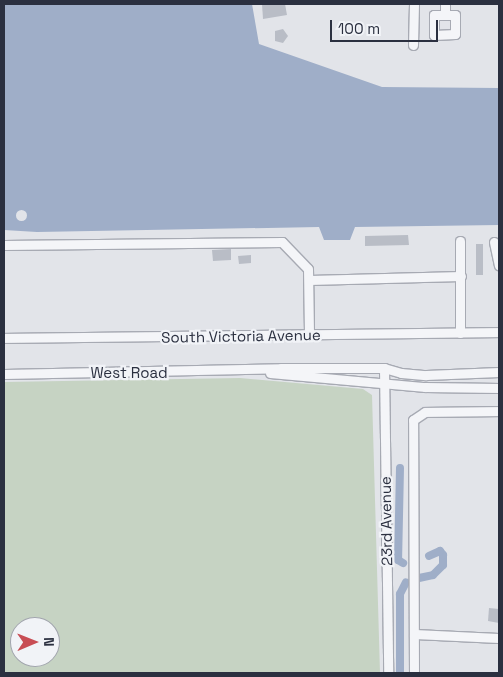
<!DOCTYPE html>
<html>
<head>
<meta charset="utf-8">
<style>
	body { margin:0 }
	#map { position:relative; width:503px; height:677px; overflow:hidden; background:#e2e4e9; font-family:"Space Grotesk",sans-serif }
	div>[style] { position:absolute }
	.green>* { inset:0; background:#c6d3c3 }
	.water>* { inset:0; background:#9faec8 }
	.pier>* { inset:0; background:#e2e4e9 }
	.round { border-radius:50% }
	.canal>* { height:8px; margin:-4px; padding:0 4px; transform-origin:4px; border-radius:4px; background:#9faec8 }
	.building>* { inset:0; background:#b9bdc6 }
	.roads { filter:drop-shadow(1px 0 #a7aab3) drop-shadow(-1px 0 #a7aab3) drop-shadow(0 1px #a7aab3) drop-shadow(0 -1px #a7aab3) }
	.minor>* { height:9px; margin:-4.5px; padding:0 4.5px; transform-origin:4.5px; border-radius:4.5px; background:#f4f5f8 }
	span { translate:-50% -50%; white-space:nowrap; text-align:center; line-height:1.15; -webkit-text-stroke:4.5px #f1f3f7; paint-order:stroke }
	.street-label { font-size:15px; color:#2b3040 }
	.frame { position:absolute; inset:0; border:5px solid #2b3040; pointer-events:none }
	.north { position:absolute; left:10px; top:617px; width:50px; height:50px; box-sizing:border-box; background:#f1f3f7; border:1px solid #a2a5ae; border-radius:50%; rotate:89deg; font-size:14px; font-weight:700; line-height:20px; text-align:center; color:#2b3040 }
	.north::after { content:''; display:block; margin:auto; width:18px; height:22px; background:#c84d54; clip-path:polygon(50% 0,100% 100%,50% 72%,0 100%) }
	.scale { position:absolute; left:330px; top:20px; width:108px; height:22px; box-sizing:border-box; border:2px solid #2b3040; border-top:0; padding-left:6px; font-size:15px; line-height:18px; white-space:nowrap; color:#2b3040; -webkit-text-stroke:4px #f1f3f7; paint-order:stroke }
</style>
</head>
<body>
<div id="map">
	<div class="green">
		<div style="clip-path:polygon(evenodd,240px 378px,363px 389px,372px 395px,380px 673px,4px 673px,4px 382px,240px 378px,20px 627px,50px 627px,50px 657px,20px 657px,20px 627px)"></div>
	</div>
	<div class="water">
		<div style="clip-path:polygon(4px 4px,252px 4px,259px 44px,382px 87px,499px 88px,499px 225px,355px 227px,350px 240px,324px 240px,319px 227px,37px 232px,4px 230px)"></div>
	</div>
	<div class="pier">
		<div class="round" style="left:15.5px;top:209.5px;width:11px;height:11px"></div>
	</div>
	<div class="canal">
		<div style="left:400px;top:468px;width:92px;rotate:91.2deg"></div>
		<div style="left:398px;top:560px;width:6px;rotate:31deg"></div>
		<div style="left:419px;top:578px;width:14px;rotate:-12deg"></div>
		<div style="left:433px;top:575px;width:14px;rotate:-45deg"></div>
		<div style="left:443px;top:565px;width:10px;rotate:-90deg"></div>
		<div style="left:443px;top:555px;width:5px;rotate:-127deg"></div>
		<div style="left:440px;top:551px;width:12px;rotate:156deg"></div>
		<div style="left:400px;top:673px;width:79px;rotate:-90deg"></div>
		<div style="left:400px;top:594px;width:13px;rotate:-63deg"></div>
	</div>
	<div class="building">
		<div style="clip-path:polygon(262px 4px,285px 4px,287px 15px,263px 19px)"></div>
		<div style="clip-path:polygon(283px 29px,288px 36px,283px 43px,275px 41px,275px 31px)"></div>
		<div style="clip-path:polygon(408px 235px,409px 245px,365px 246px,365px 236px)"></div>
		<div style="clip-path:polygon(476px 244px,483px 244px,483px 275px,476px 275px)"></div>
		<div style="clip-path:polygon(231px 249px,231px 260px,213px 261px,212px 250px)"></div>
		<div style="clip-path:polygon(251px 255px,251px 263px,239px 264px,238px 256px)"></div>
		<div style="clip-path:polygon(489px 608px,499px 609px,499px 623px,488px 621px)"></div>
	</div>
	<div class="roads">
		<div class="minor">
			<div style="left:445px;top:4px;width:11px;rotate:90deg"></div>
			<div style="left:434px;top:15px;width:21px"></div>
			<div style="left:455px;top:15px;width:19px;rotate:90deg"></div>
			<div style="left:455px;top:34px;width:21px;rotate:177deg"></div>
			<div style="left:434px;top:35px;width:20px;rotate:-90deg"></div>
			<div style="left:413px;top:45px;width:41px;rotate:-88.6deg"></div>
			<div style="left:460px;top:241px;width:92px;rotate:90deg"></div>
			<div style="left:494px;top:242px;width:24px;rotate:78deg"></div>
			<div style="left:4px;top:245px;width:278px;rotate:-0.6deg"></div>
			<div style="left:282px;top:242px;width:37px;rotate:46deg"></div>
			<div style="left:308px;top:269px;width:66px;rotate:89.1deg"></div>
			<div style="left:309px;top:280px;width:152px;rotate:-1.5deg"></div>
			<div style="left:4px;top:338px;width:495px;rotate:-0.7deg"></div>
			<div style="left:384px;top:368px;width:305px;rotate:89.2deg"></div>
			<div style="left:270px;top:373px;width:156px;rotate:5.2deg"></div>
			<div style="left:425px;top:387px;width:74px;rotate:0.8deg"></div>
			<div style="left:4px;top:374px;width:277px;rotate:-1.2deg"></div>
			<div style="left:281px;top:368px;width:103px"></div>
			<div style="left:384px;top:368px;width:18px;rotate:16deg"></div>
			<div style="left:401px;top:373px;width:25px;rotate:5deg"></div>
			<div style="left:426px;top:375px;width:73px;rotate:-2.4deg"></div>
			<div style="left:414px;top:634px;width:85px;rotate:2.7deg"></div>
			<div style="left:414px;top:673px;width:253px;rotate:-90.2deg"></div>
			<div style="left:413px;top:420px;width:14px;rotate:-34deg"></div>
			<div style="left:425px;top:412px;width:74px;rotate:-0.8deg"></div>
		</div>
	</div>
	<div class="street-label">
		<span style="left:241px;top:336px;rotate:-1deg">South Victoria Avenue</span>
		<span style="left:129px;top:373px">West Road</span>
		<span style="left:386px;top:521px;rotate:-91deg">23rd Avenue</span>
	</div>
	<div class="frame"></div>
	<div class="north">N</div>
	<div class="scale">100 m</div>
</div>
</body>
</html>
